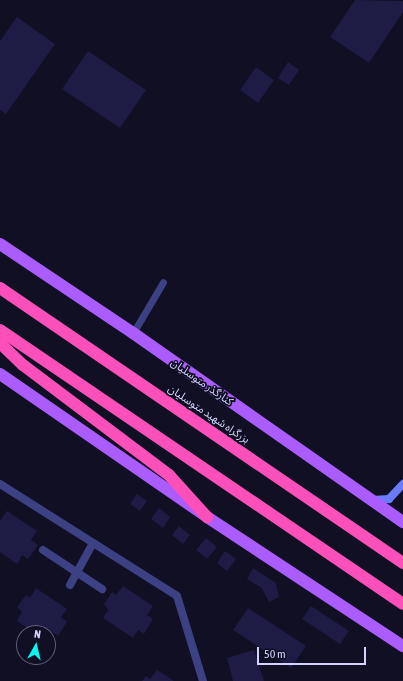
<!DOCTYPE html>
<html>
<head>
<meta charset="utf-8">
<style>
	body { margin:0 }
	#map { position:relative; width:403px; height:681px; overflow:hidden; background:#100f24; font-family:"Asap Condensed","Noto Sans Arabic",sans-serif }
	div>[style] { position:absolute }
	.building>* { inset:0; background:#1e1b44 }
	.lane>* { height:7px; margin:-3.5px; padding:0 3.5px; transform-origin:3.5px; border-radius:3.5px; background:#3b4182 }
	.street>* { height:8px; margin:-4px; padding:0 4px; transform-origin:4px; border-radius:4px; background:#3b4182 }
	.secondary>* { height:8px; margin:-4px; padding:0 4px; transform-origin:4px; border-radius:4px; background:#6c7bfc }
	.primary>* { height:12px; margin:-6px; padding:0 6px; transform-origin:6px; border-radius:6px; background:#ab5cfc }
	.highway>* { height:12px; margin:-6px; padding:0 6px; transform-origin:6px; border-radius:6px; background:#fb50b9 }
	span { translate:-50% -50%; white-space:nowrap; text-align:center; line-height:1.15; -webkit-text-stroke:3.5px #100f24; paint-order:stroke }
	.street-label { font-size:11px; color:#d2d3fe }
	.north { position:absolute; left:16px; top:625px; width:40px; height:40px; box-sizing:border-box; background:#100f24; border:1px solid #5e5d7b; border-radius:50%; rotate:8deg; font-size:11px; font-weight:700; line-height:16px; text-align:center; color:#d2d3fe }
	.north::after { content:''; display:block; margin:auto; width:14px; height:18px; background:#05f7ef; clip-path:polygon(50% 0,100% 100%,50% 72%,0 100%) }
	.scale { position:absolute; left:257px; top:647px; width:109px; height:18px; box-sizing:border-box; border:2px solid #d2d3fe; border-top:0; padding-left:5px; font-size:12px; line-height:14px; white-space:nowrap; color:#d2d3fe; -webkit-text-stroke:3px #100f24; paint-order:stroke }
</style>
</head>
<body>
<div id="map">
	<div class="building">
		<div style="clip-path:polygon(355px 0,403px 1px,403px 12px,369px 63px,330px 37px)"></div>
		<div style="clip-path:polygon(17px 17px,55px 44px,6px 114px,0 110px,0 41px)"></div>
		<div style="clip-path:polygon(88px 51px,146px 90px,120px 128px,62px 89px)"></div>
		<div style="clip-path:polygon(288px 62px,299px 70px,289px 85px,278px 78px)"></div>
		<div style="clip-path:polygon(256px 67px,274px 80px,258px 103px,240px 90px)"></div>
		<div style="clip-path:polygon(137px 494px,147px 501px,140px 511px,130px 504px)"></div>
		<div style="clip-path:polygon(159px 508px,170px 517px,163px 528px,151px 519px)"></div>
		<div style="clip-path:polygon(7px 511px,37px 531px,31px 540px,38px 545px,28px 559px,22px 555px,17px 564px,0 552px,0 521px)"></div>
		<div style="clip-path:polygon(179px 526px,190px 535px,183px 544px,172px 535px)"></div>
		<div style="clip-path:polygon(206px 538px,217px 547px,207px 559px,196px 550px)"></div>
		<div style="clip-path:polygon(225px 551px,236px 559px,227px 571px,217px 563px)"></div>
		<div style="clip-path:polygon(253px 568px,276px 583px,279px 597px,269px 602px,262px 588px,247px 579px)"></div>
		<div style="clip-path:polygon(123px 586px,153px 606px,147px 615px,153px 619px,144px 634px,138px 630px,133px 638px,103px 618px,108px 610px,104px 604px,112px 592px,116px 595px)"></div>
		<div style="clip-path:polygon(36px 588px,67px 609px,61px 617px,67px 622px,58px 636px,52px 632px,48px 639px,48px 633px,35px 633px,17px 621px,22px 612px,17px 607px,26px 595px,30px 598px)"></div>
		<div style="clip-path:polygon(311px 606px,349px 631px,340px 644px,302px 619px)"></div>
		<div style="clip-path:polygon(248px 608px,306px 646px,291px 668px,233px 630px)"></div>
		<div style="clip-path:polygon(254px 650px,264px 681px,233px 681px,227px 658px)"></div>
		<div style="clip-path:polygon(157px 670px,174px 681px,142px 681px,146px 676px,150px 679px)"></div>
	</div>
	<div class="lane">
		<div style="left:133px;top:333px;width:59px;rotate:-59.5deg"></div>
	</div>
	<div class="street">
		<div style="left:0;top:484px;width:209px;rotate:32.3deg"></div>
		<div style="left:177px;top:596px;width:89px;rotate:73deg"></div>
		<div style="left:43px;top:550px;width:71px;rotate:33.5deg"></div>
		<div style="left:70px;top:585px;width:48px;rotate:-61.3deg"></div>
	</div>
	<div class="secondary">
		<div style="left:372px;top:500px;width:17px;rotate:-3deg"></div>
		<div style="left:389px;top:499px;width:21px;rotate:-47deg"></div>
	</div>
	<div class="primary">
		<div style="left:0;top:244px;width:160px;rotate:33.8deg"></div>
		<div style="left:133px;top:333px;width:330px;rotate:35deg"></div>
		<div style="left:0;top:374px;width:252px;rotate:34.6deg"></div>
		<div style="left:207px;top:517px;width:235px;rotate:33.4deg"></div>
	</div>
	<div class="highway">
		<div style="left:0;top:288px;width:488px;rotate:34.3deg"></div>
		<div style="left:0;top:330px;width:487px;rotate:34.2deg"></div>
		<div style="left:0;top:343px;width:32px;rotate:44deg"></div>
		<div style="left:23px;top:365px;width:183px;rotate:37deg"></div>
		<div style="left:169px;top:475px;width:57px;rotate:47.9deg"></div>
	</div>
	<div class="street-label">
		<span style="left:202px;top:382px;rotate:35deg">کنارگذر متوسلیان</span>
		<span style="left:209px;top:414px;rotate:34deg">بزرگراه شهید متوسلیان</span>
	</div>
	<div class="north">N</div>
	<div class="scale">50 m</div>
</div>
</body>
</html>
